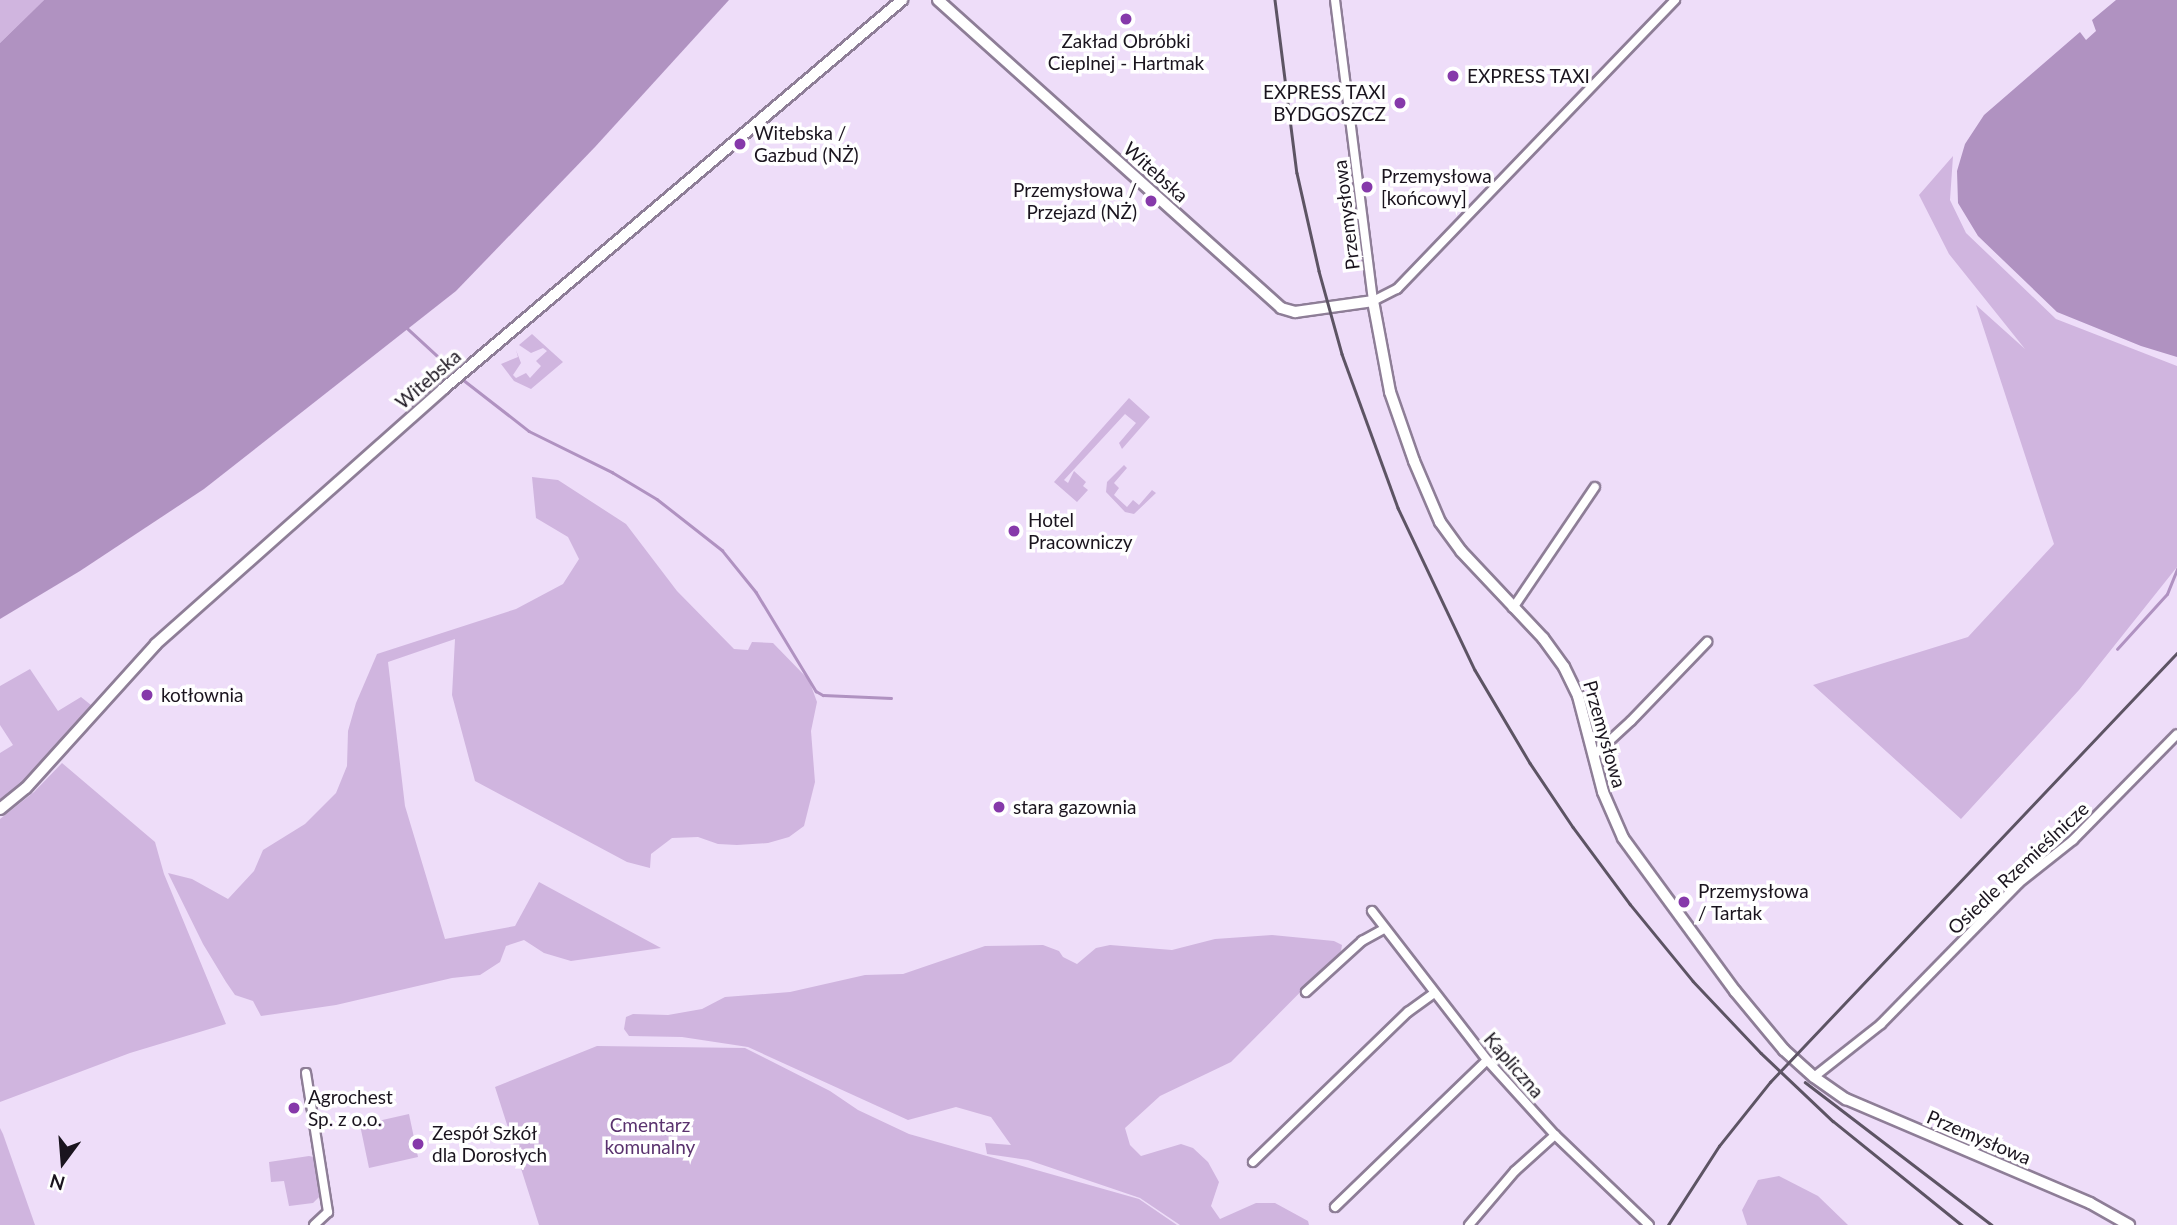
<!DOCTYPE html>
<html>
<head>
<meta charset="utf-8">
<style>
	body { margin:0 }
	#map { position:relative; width:2177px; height:1225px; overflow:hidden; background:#eeddf9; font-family:Lato,sans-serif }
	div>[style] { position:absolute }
	.green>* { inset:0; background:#d0b5df }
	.water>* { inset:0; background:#b092c1 }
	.stream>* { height:2.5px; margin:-1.25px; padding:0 1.25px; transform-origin:1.25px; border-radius:1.25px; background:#b092c1 }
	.roads { filter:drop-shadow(2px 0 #8e7e97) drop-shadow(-2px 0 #8e7e97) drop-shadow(0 2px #8e7e97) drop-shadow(0 -2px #8e7e97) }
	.minor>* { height:8px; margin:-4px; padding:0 4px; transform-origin:4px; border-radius:4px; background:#fff }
	.tertiary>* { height:10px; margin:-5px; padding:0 5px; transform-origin:5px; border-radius:5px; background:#fff }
	.rail>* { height:2.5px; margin:-1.25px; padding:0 1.25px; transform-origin:1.25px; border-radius:1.25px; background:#5d5464 }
	.dots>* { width:19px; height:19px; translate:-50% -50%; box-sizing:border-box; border:4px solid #fff; border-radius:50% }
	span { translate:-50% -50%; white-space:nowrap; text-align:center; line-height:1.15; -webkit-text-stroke:7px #fff; paint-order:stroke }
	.poi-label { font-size:19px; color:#1a141e }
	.left { translate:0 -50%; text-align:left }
	.right { translate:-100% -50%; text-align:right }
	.street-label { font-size:19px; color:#1a141e }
	.park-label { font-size:19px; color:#5a326e }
	.north { position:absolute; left:28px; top:1127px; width:70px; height:70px; -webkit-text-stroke:5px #fff; paint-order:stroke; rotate:196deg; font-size:19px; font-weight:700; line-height:28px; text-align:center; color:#1a141e }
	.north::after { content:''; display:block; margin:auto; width:24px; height:32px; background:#1a141e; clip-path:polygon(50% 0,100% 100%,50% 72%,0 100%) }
</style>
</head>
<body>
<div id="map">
	<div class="green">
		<div style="clip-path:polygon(0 0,44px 0,0 43px)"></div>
		<div style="clip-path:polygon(1953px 156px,1950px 200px,1966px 233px,2056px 319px,2177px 366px,2177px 567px,2079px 690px,1961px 819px,1813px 685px,1968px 637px,2054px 544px,1976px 305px,2025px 349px,1949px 254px,1919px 195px)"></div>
		<div style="clip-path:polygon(532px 334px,563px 362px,531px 389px,514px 381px,501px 364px,518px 357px,516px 350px,521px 363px,513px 375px,516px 378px,526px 373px,530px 378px,541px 366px,536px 361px,547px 351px,543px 348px,531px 353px,519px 345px)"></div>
		<div style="clip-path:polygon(1129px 398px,1150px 417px,1122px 449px,1119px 443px,1136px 423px,1125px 414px,1064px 480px,1068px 483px,1074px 471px,1086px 482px,1083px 486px,1088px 490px,1077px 502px,1054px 482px)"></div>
		<div style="clip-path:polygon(1124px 465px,1127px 468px,1114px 483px,1119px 488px,1114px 495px,1127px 507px,1133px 500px,1139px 505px,1152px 490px,1156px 493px,1134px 514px,1125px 512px,1106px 492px,1107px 482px)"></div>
		<div style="clip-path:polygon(532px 477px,558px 480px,626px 524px,677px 591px,734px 649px,748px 650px,752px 642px,773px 643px,809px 680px,817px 702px,811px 731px,815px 782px,804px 826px,789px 837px,768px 843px,737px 845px,718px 844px,698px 837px,672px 838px,651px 854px,650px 868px,627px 862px,475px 781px,452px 695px,455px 639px,388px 662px,405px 806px,445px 939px,515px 926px,539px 882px,661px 948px,571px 961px,544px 953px,524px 940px,506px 946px,500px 962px,480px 975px,452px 978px,336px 1005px,261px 1016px,253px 1001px,235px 995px,226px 982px,203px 944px,168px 873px,192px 879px,228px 899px,254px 871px,263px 850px,305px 824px,336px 793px,347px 766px,348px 731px,356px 703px,377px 654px,516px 609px,563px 584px,579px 559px,568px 537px,536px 518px)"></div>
		<div style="clip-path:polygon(30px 669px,58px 711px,81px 697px,91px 705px,90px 710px,37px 770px,0 804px,0 753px,13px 745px,0 725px,0 686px)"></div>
		<div style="clip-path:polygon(62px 763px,155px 842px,164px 874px,226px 1024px,130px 1053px,0 1102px,0 819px,34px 792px)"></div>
		<div style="clip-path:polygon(1272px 935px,1334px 941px,1342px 945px,1341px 951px,1231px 1062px,1160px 1096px,1125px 1128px,1130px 1145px,1141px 1156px,1181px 1144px,1193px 1148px,1208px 1162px,1219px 1182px,1211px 1206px,1220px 1219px,1256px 1203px,1275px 1203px,1308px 1221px,1309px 1225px,1180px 1225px,1140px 1198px,1028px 1160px,987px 1154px,985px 1143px,1011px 1145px,991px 1117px,956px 1107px,908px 1120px,748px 1047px,682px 1037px,629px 1036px,624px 1029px,626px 1017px,633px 1014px,668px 1015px,702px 1009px,725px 997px,790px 992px,865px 975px,903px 974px,985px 946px,1043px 945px,1059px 951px,1063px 957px,1077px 964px,1096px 948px,1110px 945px,1172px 950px,1215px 939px)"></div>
		<div style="clip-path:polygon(597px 1046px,745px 1048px,830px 1091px,858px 1110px,909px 1134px,1139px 1199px,1177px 1225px,539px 1225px,495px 1087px)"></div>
		<div style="clip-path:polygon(409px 1114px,418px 1157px,369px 1168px,360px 1125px)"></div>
		<div style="clip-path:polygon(0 1128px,3px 1134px,35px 1225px,0 1225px)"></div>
		<div style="clip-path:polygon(309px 1156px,314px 1157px,320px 1196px,313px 1203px,289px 1206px,284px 1181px,271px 1182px,269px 1162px)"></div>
		<div style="clip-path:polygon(1779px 1176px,1818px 1196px,1848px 1225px,1747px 1225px,1742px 1210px,1758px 1180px)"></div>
	</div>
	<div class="water">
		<div style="clip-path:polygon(44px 0,729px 0,595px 147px,456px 291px,204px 489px,80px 571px,0 619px,0 43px)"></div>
		<div style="clip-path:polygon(2116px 0,2177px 0,2177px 357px,2141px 346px,2057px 312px,1978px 236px,1958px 203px,1957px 171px,1965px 144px,1984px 115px,2080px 32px,2086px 40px,2096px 31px,2092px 20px)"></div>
	</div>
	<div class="stream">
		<div style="left:407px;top:328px;width:67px;rotate:42.6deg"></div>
		<div style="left:461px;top:378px;width:86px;rotate:37.9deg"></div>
		<div style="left:529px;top:431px;width:93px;rotate:26.3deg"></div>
		<div style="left:612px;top:472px;width:52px;rotate:31deg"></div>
		<div style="left:657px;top:499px;width:83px;rotate:38.1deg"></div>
		<div style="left:722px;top:550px;width:54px;rotate:51deg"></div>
		<div style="left:756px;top:592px;width:116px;rotate:58.8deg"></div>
		<div style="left:816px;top:691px;width:8px;rotate:30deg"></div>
		<div style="left:823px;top:695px;width:68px;rotate:2.5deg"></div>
		<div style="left:2117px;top:649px;width:74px;rotate:-47.7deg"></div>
		<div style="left:2167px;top:594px;width:27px;rotate:-68deg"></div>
	</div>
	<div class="roads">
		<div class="minor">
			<div style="left:1335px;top:0;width:303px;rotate:82.8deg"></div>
			<div style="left:1373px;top:301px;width:27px;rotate:-27deg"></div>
			<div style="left:1397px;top:289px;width:401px;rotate:-46.1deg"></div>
			<div style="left:1513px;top:608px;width:146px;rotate:-55.9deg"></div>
			<div style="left:1594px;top:755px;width:50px;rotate:-42.6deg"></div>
			<div style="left:1631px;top:721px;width:110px;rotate:-46.1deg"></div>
			<div style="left:1372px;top:911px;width:188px;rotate:52.3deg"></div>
			<div style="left:1487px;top:1060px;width:101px;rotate:47.8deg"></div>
			<div style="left:1555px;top:1135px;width:130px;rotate:43.8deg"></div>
			<div style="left:1306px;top:992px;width:76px;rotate:-42.3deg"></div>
			<div style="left:1362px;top:941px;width:26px;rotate:-29deg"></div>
			<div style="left:306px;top:1073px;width:141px;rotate:81deg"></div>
			<div style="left:328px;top:1212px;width:19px;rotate:137deg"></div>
			<div style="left:1814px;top:1077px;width:85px;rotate:-38.3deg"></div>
			<div style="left:1881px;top:1024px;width:197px;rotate:-45.6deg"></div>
			<div style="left:2019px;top:883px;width:69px;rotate:-38.5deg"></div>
			<div style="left:2073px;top:840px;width:148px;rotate:-45.5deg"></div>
			<div style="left:1253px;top:1162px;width:216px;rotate:-44.1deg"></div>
			<div style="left:1408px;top:1012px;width:32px;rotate:-36deg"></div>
			<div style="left:1335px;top:1207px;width:211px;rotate:-44deg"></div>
			<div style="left:1469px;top:1225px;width:71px;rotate:-49.6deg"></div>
			<div style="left:1515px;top:1171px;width:54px;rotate:-42deg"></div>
		</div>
		<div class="tertiary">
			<div style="left:938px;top:0;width:461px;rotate:41.9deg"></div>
			<div style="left:1281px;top:308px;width:15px;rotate:16deg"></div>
			<div style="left:1295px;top:312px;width:79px;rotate:-8deg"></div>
			<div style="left:1373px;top:301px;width:93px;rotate:79.4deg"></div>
			<div style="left:1390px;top:392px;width:73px;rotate:70.8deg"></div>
			<div style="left:1414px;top:461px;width:66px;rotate:66.9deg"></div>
			<div style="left:1440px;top:522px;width:36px;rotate:54deg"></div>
			<div style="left:1461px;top:551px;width:120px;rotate:46.7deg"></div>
			<div style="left:1543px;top:638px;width:36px;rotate:54deg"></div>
			<div style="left:1564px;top:667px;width:32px;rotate:64deg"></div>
			<div style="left:1578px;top:696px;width:99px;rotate:75.4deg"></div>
			<div style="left:1603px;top:792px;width:50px;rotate:66.5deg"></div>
			<div style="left:1623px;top:838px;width:190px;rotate:53.8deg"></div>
			<div style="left:1735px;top:991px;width:77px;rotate:50.3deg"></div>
			<div style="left:1784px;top:1050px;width:40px;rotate:42deg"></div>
			<div style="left:1814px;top:1077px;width:39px;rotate:35deg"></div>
			<div style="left:1846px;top:1099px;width:265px;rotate:23.1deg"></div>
			<div style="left:2090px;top:1203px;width:45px;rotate:29.4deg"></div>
			<div style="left:0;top:809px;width:33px;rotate:-39deg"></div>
			<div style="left:26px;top:788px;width:194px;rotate:-47.9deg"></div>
			<div style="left:156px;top:644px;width:384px;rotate:-41.6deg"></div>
			<div style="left:443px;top:389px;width:602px;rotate:-40.28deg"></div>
		</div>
	</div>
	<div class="rail">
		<div style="left:1275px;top:0;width:174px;rotate:82.8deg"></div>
		<div style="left:1297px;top:173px;width:100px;rotate:77.3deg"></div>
		<div style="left:1319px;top:271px;width:86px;rotate:74.5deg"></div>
		<div style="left:1342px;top:354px;width:164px;rotate:70deg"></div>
		<div style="left:1398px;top:508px;width:179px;rotate:64.6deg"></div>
		<div style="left:1475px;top:670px;width:108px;rotate:59.4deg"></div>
		<div style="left:1530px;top:763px;width:77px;rotate:56.1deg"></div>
		<div style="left:1573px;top:827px;width:96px;rotate:53.5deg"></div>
		<div style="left:1630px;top:904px;width:99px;rotate:50.7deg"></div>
		<div style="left:1693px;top:981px;width:99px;rotate:46.6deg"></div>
		<div style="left:1761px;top:1053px;width:99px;rotate:43.4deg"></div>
		<div style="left:1833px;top:1121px;width:166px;rotate:38.9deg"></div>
		<div style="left:1805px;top:1082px;width:235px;rotate:37.4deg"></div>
		<div style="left:1668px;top:1225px;width:94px;rotate:-57.2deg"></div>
		<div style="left:1719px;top:1146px;width:82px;rotate:-51.4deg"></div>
		<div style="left:1770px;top:1082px;width:591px;rotate:-46.51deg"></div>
	</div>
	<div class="dots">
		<div style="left:1126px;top:19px;background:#8639aa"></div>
		<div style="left:1453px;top:76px;background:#8639aa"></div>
		<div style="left:1400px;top:103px;background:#8639aa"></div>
		<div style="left:740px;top:144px;background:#8639aa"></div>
		<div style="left:1367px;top:187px;background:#8639aa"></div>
		<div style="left:1151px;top:201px;background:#8639aa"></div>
		<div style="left:1014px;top:531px;background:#8639aa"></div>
		<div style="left:147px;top:695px;background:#8639aa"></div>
		<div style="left:999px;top:807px;background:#8639aa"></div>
		<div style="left:1684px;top:902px;background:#8639aa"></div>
		<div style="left:294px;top:1108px;background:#8639aa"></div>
		<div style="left:418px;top:1144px;background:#8639aa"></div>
	</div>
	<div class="poi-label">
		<span style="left:1126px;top:52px">Zakład Obróbki<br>Cieplnej - Hartmak</span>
		<span class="left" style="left:1467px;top:76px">EXPRESS TAXI</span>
		<span class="right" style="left:1386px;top:103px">EXPRESS TAXI<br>BYDGOSZCZ</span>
		<span class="left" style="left:754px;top:144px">Witebska /<br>Gazbud (NŻ)</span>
		<span class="left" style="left:1381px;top:187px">Przemysłowa<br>[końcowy]</span>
		<span class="right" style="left:1137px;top:201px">Przemysłowa /<br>Przejazd (NŻ)</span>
		<span class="left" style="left:1028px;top:531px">Hotel<br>Pracowniczy</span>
		<span class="left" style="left:161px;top:695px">kotłownia</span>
		<span class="left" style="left:1013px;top:807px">stara gazownia</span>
		<span class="left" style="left:1698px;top:902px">Przemysłowa<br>/ Tartak</span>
		<span class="left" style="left:308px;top:1108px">Agrochest<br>Sp. z o.o.</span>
		<span class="left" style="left:432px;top:1144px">Zespół Szkół<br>dla Dorosłych</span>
	</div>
	<div class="street-label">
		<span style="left:1156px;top:172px;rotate:42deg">Witebska</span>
		<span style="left:1346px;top:215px;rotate:-97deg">Przemysłowa</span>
		<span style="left:428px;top:379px;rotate:-41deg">Witebska</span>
		<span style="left:1605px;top:734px;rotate:74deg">Przemysłowa</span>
		<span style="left:2018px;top:868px;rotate:-43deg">Osiedle Rzemieślnicze</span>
		<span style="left:1514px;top:1065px;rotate:49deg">Kapliczna</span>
		<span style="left:1979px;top:1137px;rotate:23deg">Przemysłowa</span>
	</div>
	<div class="park-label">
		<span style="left:650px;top:1136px">Cmentarz<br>komunalny</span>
	</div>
	<div class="north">N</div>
</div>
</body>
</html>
